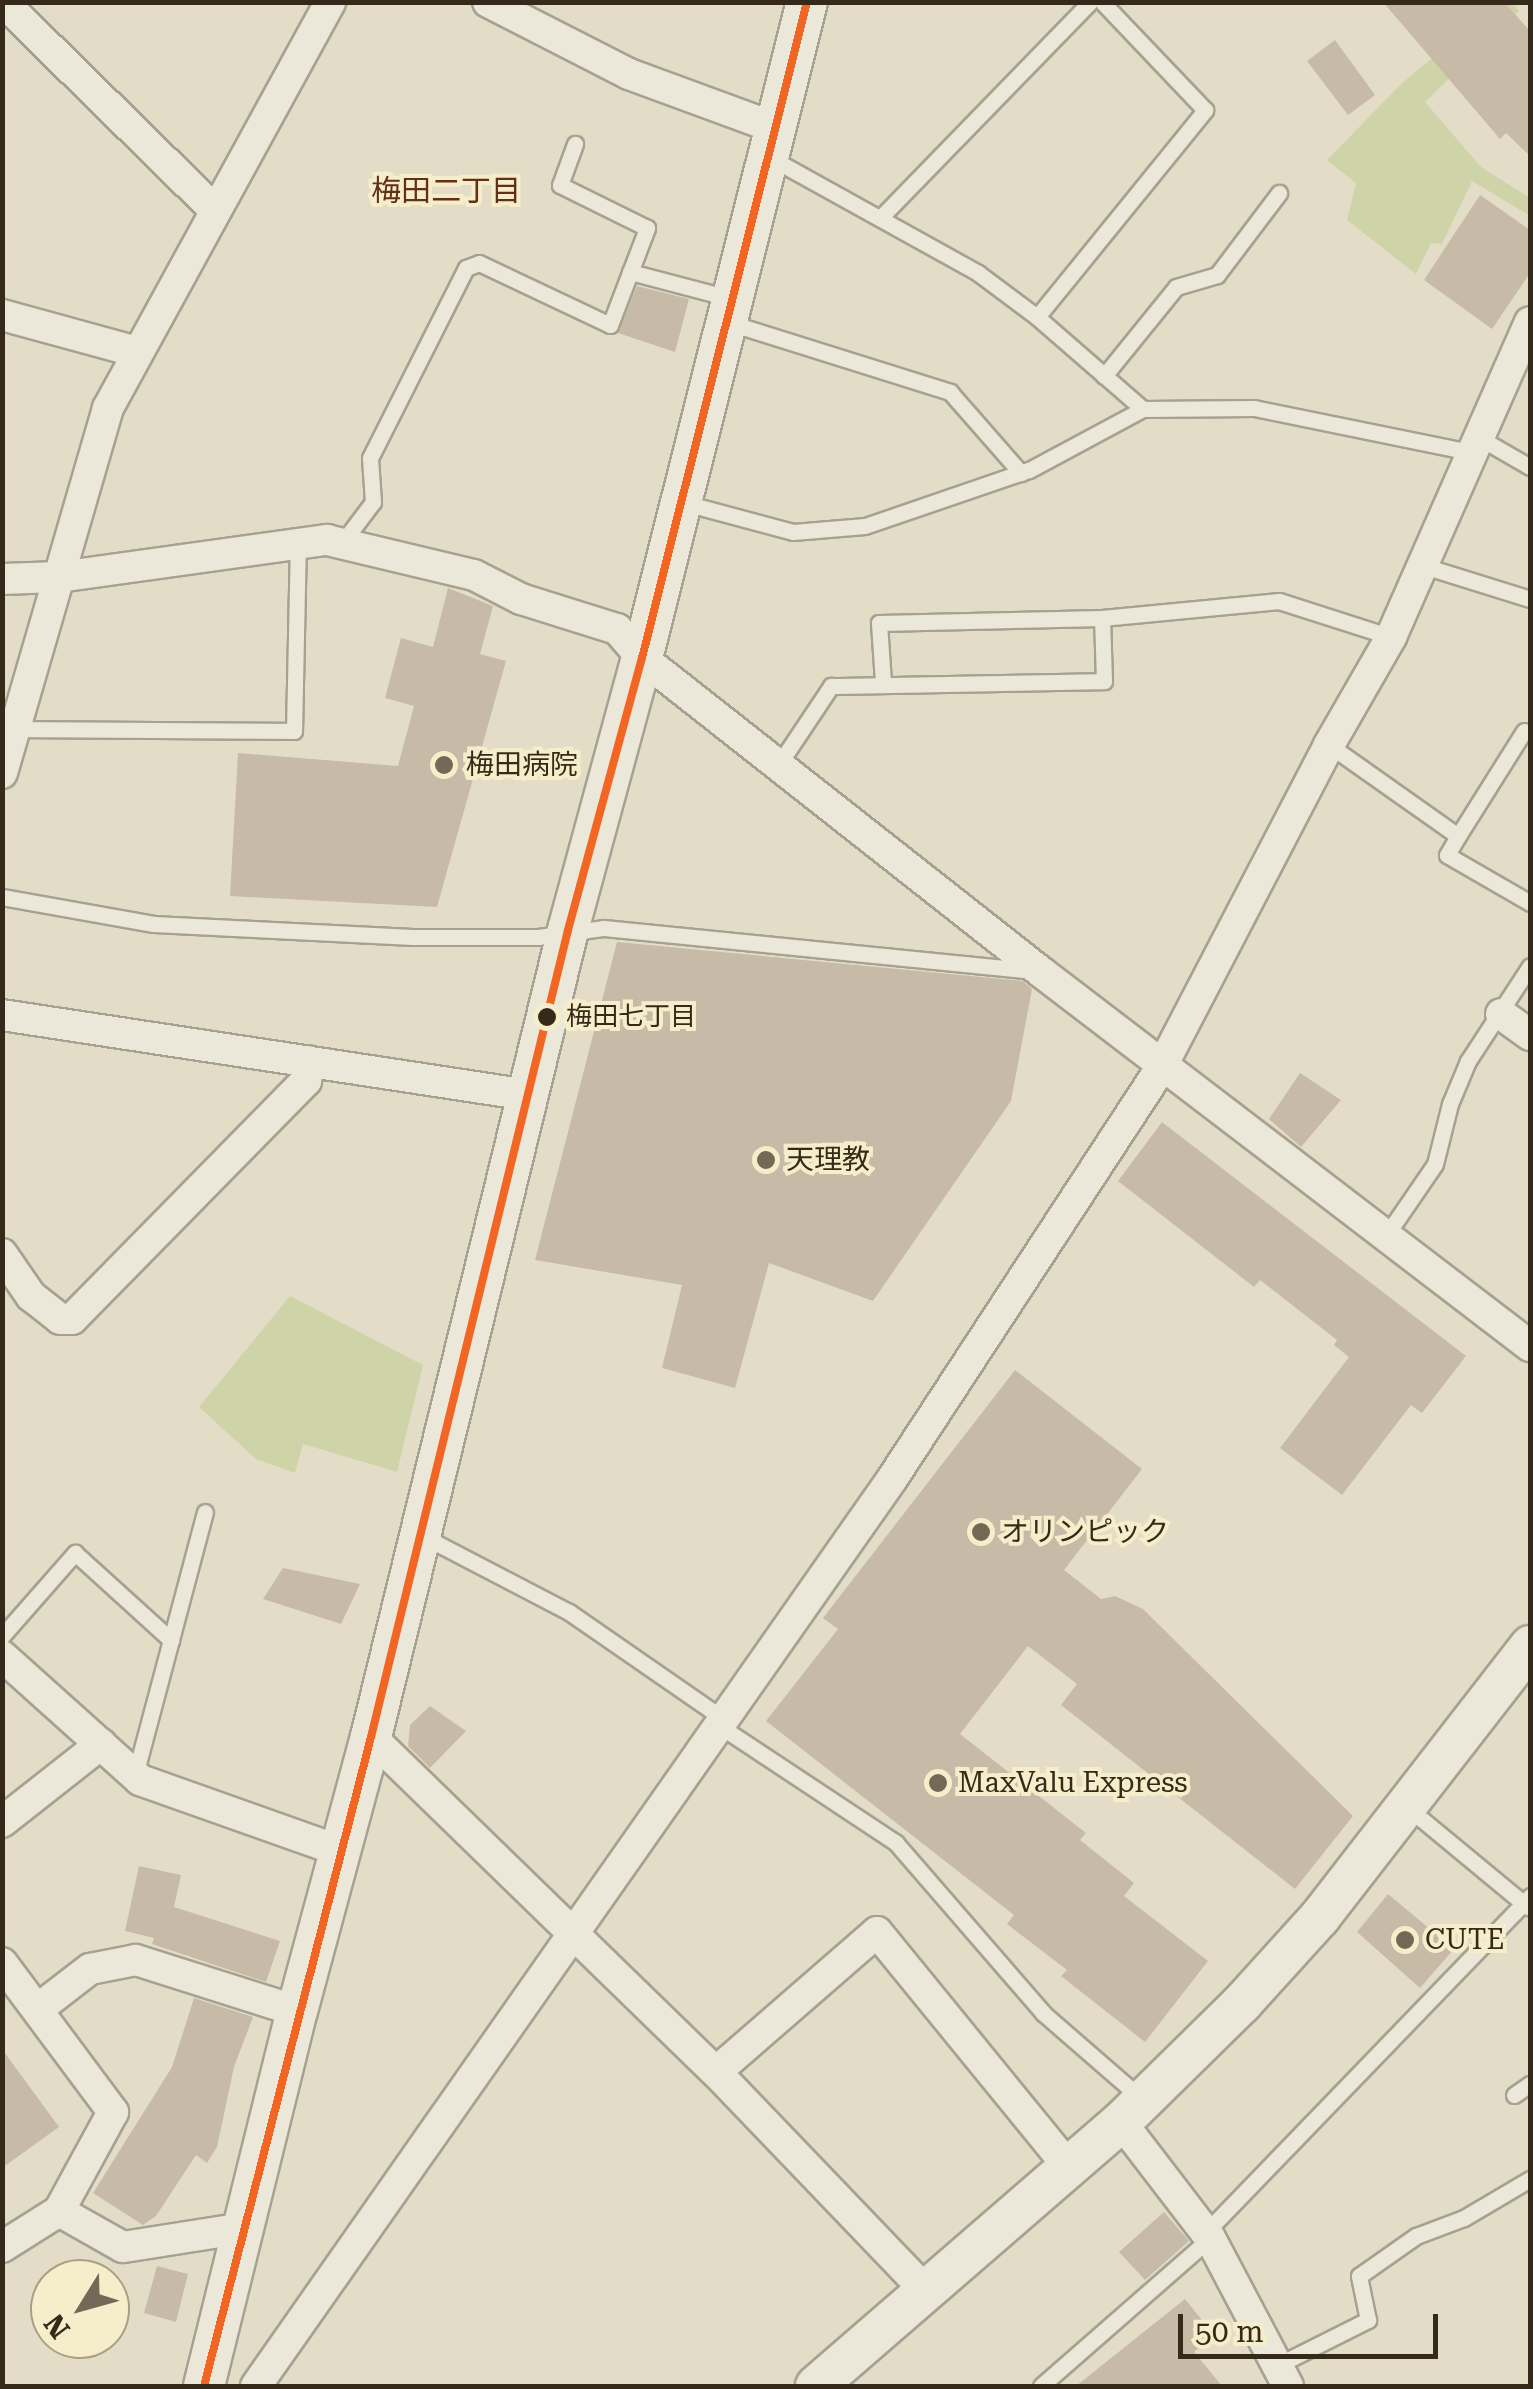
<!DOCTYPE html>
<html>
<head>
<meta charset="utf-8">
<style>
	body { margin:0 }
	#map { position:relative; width:1533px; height:2389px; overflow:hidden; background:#e3ddc7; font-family:"Roboto Serif","Noto Sans JP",serif }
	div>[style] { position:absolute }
	.green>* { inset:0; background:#cfd4a8 }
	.building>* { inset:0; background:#c7bba8 }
	.roads { filter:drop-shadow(2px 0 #a7a191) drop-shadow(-2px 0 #a7a191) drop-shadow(0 2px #a7a191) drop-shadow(0 -2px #a7a191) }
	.lane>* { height:15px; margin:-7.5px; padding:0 7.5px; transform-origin:7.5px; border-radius:7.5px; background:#ebe7d9 }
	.street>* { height:30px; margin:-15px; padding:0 15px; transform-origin:15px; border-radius:15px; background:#ebe7d9 }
	.secondary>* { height:40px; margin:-20px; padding:0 20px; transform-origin:20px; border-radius:20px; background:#ebe7d9 }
	.bus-1>* { height:8px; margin:-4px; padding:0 4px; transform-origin:4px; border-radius:4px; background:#f26522 }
	.dots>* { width:28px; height:28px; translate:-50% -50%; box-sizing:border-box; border:5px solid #f6eecb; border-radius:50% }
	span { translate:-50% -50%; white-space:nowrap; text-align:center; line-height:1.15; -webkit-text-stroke:8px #f6eecb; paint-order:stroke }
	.bus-label { font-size:26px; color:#352a1a }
	.left { translate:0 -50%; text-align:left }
	.poi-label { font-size:28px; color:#352a1a }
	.neighbourhood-label { font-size:30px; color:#632f18 }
	.frame { position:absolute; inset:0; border:5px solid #352a1a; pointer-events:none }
	.north { position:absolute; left:30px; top:2259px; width:100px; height:100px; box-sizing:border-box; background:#f6eecb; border:2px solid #a9a084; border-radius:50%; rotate:233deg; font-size:28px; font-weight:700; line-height:40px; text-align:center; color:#352a1a }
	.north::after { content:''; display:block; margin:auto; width:35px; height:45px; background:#726957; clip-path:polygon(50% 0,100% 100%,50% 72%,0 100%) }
	.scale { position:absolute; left:1178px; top:2314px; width:260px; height:45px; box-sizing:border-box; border:5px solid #352a1a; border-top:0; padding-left:12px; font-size:30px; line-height:35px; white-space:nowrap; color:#352a1a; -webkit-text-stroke:8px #f6eecb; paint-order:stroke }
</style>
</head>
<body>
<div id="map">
	<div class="green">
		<div style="clip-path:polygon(1498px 3px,1513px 3px,1519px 11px,1425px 102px,1481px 167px,1530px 198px,1530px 216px,1472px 181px,1442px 244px,1431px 243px,1416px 274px,1347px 220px,1356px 183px,1327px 160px,1401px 84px)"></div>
		<div style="clip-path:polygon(290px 1296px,423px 1365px,397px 1472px,303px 1444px,295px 1473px,256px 1459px,199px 1407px)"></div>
	</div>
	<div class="building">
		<div style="clip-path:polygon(1383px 2px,1504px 2px,1530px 31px,1530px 156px,1506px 133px,1500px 139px)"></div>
		<div style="clip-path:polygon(1335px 40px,1375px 95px,1348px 115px,1307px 61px)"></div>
		<div style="clip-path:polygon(1480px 195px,1530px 230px,1530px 273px,1492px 329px,1424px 280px)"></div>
		<div style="clip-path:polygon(637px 286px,689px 299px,675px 352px,618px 333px)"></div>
		<div style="clip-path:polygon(448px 588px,493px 606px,480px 654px,506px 661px,437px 907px,230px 896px,238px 753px,398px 766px,414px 706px,385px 698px,401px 638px,433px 647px)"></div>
		<div style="clip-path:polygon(617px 942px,1023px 981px,1032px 989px,1011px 1101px,873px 1301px,769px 1263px,735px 1388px,662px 1368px,682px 1285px,535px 1260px)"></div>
		<div style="clip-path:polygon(1300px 1073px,1341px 1100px,1301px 1147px,1269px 1119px)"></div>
		<div style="clip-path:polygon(1162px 1122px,1466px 1356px,1422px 1413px,1411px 1405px,1342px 1495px,1280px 1448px,1349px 1357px,1334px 1345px,1337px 1340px,1260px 1280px,1254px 1287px,1118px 1181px)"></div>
		<div style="clip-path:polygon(1015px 1370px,1142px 1469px,1064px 1570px,1101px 1599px,1115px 1596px,1143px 1609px,1353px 1816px,1295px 1889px,1061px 1705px,1077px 1684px,1028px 1646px,960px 1734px,1086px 1833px,1080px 1840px,1134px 1883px,1124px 1896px,1208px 1961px,1145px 2042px,1061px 1976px,1067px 1970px,1007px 1924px,1014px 1915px,766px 1721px,838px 1629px,823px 1618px)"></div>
		<div style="clip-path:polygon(283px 1568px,360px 1584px,341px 1624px,263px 1599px)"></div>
		<div style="clip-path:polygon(430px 1706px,466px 1731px,430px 1768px,408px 1746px,410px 1725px)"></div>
		<div style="clip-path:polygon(139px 1866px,181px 1875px,174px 1907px,280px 1941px,266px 1982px,152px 1944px,154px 1938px,125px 1931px)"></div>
		<div style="clip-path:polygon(1388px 1894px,1454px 1949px,1420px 1988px,1357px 1932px)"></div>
		<div style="clip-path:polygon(194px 1998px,253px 2017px,234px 2067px,217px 2147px,207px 2163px,196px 2155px,156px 2216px,143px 2225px,93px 2193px,172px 2067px)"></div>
		<div style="clip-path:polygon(2px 2049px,59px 2127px,2px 2168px)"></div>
		<div style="clip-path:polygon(1164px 2212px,1189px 2241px,1145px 2280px,1119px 2252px)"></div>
		<div style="clip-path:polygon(157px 2266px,188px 2274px,176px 2322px,144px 2313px)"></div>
		<div style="clip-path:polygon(1185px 2299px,1214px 2335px,1194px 2352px,1222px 2386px,1076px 2386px)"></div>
	</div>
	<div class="roads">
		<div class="lane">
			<div style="left:769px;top:157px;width:239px;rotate:29deg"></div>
			<div style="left:978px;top:273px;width:74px;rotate:36.7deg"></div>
			<div style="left:1037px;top:317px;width:140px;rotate:41deg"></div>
			<div style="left:1143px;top:409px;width:111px;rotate:-0.5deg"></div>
			<div style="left:1254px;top:408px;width:221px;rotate:11.5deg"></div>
			<div style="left:881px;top:217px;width:300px;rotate:-45.8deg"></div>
			<div style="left:630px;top:272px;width:106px;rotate:14.7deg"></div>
			<div style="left:1037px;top:317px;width:267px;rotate:-50.9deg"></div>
			<div style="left:1205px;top:110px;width:149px;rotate:-133.6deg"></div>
			<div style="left:727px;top:322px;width:234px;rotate:17.4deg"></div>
			<div style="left:950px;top:392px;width:108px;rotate:48.8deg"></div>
			<div style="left:1104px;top:376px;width:114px;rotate:-51deg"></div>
			<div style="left:1176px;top:287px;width:43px;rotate:-16.3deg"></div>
			<div style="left:1217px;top:275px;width:103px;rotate:-52.9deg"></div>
			<div style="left:1478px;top:437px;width:60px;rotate:30deg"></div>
			<div style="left:681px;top:502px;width:116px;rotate:15deg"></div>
			<div style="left:793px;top:532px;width:72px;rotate:-4.8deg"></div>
			<div style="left:865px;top:526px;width:173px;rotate:-18.9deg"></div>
			<div style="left:1029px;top:470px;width:129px;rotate:-28.2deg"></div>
			<div style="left:342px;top:543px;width:51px;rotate:-52.9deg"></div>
			<div style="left:373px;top:502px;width:44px;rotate:-93.9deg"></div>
			<div style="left:370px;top:458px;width:213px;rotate:-63.2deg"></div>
			<div style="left:466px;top:268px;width:14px;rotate:-21deg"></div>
			<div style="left:479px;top:263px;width:145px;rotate:25.3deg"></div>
			<div style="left:610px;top:325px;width:104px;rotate:-69.1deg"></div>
			<div style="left:647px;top:228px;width:97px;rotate:-153.7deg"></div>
			<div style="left:560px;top:185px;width:44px;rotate:-69.9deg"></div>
			<div style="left:1424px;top:566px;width:111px;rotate:17.3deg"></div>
			<div style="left:883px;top:682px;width:59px;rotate:-93.9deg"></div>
			<div style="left:879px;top:623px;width:223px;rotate:-1.3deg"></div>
			<div style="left:1102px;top:618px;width:178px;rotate:-5.5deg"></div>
			<div style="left:1279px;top:601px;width:118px;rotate:17.8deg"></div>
			<div style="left:15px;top:729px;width:279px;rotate:0.4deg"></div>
			<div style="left:294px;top:731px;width:187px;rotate:-88.8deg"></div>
			<div style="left:1329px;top:745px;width:158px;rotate:35.2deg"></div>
			<div style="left:1458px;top:836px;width:22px;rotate:120deg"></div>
			<div style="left:1447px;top:855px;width:96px;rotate:30deg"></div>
			<div style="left:779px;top:764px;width:94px;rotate:-56.3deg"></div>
			<div style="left:831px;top:686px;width:273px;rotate:-1deg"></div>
			<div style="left:1104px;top:681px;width:63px;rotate:-91.8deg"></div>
			<div style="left:1458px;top:836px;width:124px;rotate:-57.8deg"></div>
			<div style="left:2px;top:897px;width:154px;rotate:10.1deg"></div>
			<div style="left:154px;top:924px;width:259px;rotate:2.9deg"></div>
			<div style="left:413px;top:937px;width:125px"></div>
			<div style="left:538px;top:937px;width:67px;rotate:-7.8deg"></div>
			<div style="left:604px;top:928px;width:430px;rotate:5.7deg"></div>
			<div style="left:1385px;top:1237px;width:88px;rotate:-55.6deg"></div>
			<div style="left:1435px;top:1164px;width:62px;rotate:-76deg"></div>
			<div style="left:1450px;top:1104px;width:47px;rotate:-67.3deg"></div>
			<div style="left:1468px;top:1061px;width:113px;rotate:-56.9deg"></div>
			<div style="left:421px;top:1535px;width:167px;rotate:27.5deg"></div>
			<div style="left:569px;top:1612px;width:190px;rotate:34.7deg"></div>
			<div style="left:2px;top:1636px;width:111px;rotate:-48.7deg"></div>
			<div style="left:75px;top:1553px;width:130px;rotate:42.2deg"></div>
			<div style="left:721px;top:1727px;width:210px;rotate:33.5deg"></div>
			<div style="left:896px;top:1843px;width:225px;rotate:49.1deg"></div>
			<div style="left:1043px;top:2013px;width:131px;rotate:41deg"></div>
			<div style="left:135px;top:1775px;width:272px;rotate:-75.1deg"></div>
			<div style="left:1407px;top:1807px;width:157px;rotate:39.6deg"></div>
			<div style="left:1514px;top:2095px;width:19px;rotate:-35deg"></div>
			<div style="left:1206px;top:2232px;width:467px;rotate:-46deg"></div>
			<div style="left:1278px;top:2365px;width:101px;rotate:-26.6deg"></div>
			<div style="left:1368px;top:2320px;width:45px;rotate:-101.6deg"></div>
			<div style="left:1359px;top:2276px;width:70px;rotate:-35.1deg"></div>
			<div style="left:1416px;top:2236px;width:51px;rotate:-20.6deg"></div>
			<div style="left:1464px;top:2218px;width:77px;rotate:-30.6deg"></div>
			<div style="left:1041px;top:2386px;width:225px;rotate:-41.2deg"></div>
		</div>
		<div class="street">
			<div style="left:3px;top:2px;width:297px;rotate:44.5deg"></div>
			<div style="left:488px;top:2px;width:158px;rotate:27.1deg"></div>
			<div style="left:629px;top:74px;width:157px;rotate:20.2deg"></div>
			<div style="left:2px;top:315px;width:140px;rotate:15.3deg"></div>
			<div style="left:2px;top:579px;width:57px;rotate:-2deg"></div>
			<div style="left:59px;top:577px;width:271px;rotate:-7.9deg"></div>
			<div style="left:327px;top:540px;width:151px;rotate:13.4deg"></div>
			<div style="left:474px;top:575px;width:53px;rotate:27.1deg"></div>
			<div style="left:521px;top:599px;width:101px;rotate:17.4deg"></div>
			<div style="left:617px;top:629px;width:38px;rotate:49deg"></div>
			<div style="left:642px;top:658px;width:508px;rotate:38.2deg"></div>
			<div style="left:1041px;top:972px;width:616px;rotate:37.41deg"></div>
			<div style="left:2px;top:773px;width:380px;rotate:-73.8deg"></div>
			<div style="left:108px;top:408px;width:463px;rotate:-61.3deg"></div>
			<div style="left:1501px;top:1014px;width:36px;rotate:36deg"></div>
			<div style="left:2px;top:1015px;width:532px;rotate:8.65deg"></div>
			<div style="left:2px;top:1254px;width:51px;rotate:55.4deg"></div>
			<div style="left:31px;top:1296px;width:37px;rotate:38deg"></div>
			<div style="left:60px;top:1319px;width:12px"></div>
			<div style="left:72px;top:1319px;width:334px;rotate:-45.5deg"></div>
			<div style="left:306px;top:1081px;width:20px;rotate:-81deg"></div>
			<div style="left:2px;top:1656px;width:186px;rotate:41.9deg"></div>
			<div style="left:140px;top:1780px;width:212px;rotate:19.5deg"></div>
			<div style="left:371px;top:1737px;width:481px;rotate:44.2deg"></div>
			<div style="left:716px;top:2072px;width:305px;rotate:46.2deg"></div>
			<div style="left:2px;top:1822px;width:126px;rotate:-38.2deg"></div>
			<div style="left:2px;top:1963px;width:186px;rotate:53.3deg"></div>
			<div style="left:113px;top:2112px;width:113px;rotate:118.6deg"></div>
			<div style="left:38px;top:2009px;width:66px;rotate:-37.6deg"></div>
			<div style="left:90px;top:1969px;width:47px;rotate:-11.1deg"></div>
			<div style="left:136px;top:1960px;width:169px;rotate:17.6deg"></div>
			<div style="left:716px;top:2072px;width:213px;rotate:-41deg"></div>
			<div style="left:877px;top:1932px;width:303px;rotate:50.8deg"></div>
			<div style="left:1121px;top:2122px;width:146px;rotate:52.5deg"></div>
			<div style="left:1210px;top:2238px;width:167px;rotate:62.2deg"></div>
			<div style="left:2px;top:2247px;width:67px;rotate:-32.3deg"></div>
			<div style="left:59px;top:2211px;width:73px;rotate:29.4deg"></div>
			<div style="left:123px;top:2247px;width:123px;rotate:-8.9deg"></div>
			<div style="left:256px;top:2386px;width:1108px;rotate:-54.96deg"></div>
			<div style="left:892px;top:1479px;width:493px;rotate:-56.8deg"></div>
			<div style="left:1162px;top:1066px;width:362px;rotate:-62.5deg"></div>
			<div style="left:1329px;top:745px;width:125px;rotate:-60.1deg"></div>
			<div style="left:1391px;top:637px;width:344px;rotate:-66.2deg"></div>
		</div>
		<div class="secondary">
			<div style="left:204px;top:2386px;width:386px;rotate:-76.1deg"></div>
			<div style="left:297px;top:2011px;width:284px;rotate:-74.9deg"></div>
			<div style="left:371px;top:1737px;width:831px;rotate:-76.28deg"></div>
			<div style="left:568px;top:930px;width:282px;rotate:-74.8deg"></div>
			<div style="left:642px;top:658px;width:676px;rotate:-75.88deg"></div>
			<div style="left:816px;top:2386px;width:403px;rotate:-40.9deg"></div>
			<div style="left:1121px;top:2122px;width:170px;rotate:-44.5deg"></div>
			<div style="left:1242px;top:2003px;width:116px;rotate:-47.8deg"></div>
			<div style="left:1320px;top:1917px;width:343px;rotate:-52.2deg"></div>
		</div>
	</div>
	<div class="bus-1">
		<div style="left:204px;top:2386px;width:670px;rotate:-75.57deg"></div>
		<div style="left:371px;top:1737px;width:831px;rotate:-76.28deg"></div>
		<div style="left:568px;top:930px;width:282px;rotate:-74.8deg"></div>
		<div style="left:642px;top:658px;width:676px;rotate:-75.88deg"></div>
	</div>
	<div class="dots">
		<div style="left:444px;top:765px;background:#726957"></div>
		<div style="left:547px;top:1017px;background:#352a1a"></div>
		<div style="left:766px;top:1160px;background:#726957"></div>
		<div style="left:981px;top:1532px;background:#726957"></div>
		<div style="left:938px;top:1783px;background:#726957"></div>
		<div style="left:1405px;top:1940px;background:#726957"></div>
	</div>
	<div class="bus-label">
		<span class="left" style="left:566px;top:1017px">梅田七丁目</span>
	</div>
	<div class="poi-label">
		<span class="left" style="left:466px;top:765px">梅田病院</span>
		<span class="left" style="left:786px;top:1160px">天理教</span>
		<span class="left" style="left:1001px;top:1532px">オリンピック</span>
		<span class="left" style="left:958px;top:1783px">MaxValu Express</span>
		<span class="left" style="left:1425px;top:1940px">CUTE</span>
	</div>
	<div class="neighbourhood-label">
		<span style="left:446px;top:191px">梅田二丁目</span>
	</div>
	<div class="frame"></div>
	<div class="north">N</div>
	<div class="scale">50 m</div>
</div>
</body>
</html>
